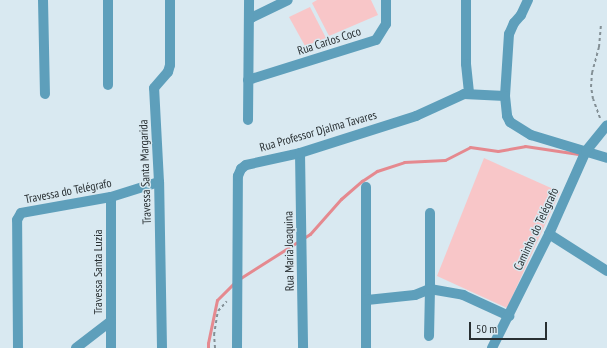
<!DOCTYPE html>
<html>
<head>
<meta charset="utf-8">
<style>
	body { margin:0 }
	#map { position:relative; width:607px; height:348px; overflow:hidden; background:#d9e9f1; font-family:"PT Sans Narrow",sans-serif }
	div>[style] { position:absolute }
	.green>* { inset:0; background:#f8c6c8 }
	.stream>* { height:3px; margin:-1.5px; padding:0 1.5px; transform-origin:1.5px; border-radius:1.5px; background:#e5898f }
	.path>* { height:2px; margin-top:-1px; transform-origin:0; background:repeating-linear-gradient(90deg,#849096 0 3px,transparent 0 6px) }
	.minor>* { height:10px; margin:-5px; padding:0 5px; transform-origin:5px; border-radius:5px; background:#5e9fbb }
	span { translate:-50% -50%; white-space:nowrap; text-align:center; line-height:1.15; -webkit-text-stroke:3px #d9e9f1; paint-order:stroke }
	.street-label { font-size:12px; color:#282f32 }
	.scale { position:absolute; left:469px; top:322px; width:78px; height:18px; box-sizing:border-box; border:2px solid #282f32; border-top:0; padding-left:5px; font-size:12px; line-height:14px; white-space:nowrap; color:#282f32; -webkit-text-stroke:3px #d9e9f1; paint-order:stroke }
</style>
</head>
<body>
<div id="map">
	<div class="green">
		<div style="clip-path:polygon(317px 0,371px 0,378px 15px,329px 36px,312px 3px)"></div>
		<div style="clip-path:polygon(310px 7px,326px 38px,305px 46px,289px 17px)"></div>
		<div style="clip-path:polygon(484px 158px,560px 192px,507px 308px,437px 276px)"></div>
	</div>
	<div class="stream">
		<div style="left:239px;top:279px;width:84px;rotate:-32.4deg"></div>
		<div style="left:310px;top:234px;width:47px;rotate:-48.5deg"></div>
		<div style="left:341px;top:199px;width:28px;rotate:-41deg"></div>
		<div style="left:362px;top:181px;width:18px;rotate:-34deg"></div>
		<div style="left:377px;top:171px;width:28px;rotate:-18deg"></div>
		<div style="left:404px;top:162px;width:41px;rotate:-2.8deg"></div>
		<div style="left:445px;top:160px;width:28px;rotate:-27deg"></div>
		<div style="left:470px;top:147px;width:28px;rotate:8deg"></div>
		<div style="left:498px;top:151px;width:27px;rotate:-10deg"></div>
		<div style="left:525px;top:146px;width:54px;rotate:8.6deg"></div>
		<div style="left:208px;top:348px;width:5px;rotate:-90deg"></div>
		<div style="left:208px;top:343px;width:44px;rotate:-78.2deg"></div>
		<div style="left:217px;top:300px;width:25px;rotate:-45deg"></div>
	</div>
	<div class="path">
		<div style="left:600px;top:118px;width:20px;rotate:-110deg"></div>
		<div style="left:593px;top:99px;width:12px;rotate:-99deg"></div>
		<div style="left:591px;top:87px;width:14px;rotate:-86deg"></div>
		<div style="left:592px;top:73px;width:27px;rotate:-75deg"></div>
		<div style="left:599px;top:47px;width:23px;rotate:-85deg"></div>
		<div style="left:215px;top:348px;width:13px;rotate:-94deg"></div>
		<div style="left:214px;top:335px;width:24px;rotate:-81deg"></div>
		<div style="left:218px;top:311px;width:13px;rotate:-48deg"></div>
	</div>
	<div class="minor">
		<div style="left:43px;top:0;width:94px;rotate:88.8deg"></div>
		<div style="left:466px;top:0;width:64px;rotate:90deg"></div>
		<div style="left:466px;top:64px;width:30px;rotate:84deg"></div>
		<div style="left:528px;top:0;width:17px;rotate:115deg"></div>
		<div style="left:521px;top:15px;width:11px;rotate:131deg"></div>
		<div style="left:514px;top:23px;width:12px;rotate:114deg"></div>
		<div style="left:509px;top:34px;width:62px;rotate:93.7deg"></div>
		<div style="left:505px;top:96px;width:20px;rotate:84deg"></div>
		<div style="left:507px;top:116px;width:7px;rotate:63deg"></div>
		<div style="left:510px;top:122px;width:25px;rotate:32deg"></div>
		<div style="left:531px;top:135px;width:79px;rotate:16.8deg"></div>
		<div style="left:249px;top:19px;width:43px;rotate:-26deg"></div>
		<div style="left:248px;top:80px;width:134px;rotate:-17.4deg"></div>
		<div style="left:376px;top:40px;width:19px;rotate:-58deg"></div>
		<div style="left:386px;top:24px;width:24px;rotate:-90deg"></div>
		<div style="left:108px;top:85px;width:85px;rotate:-90deg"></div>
		<div style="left:248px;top:120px;width:120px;rotate:-89.5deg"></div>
		<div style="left:300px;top:153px;width:195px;rotate:89.1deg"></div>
		<div style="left:366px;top:187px;width:161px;rotate:90deg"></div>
		<div style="left:111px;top:197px;width:151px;rotate:90deg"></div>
		<div style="left:430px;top:213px;width:76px;rotate:90deg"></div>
		<div style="left:430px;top:289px;width:34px;rotate:10deg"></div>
		<div style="left:463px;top:295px;width:51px;rotate:24.5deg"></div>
		<div style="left:549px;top:234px;width:69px;rotate:32.5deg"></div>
		<div style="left:367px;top:300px;width:48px;rotate:-5.9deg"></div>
		<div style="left:415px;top:295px;width:16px;rotate:-22deg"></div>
		<div style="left:430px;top:289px;width:47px;rotate:91.2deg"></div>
		<div style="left:18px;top:348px;width:128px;rotate:-90.4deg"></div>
		<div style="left:17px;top:220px;width:8px;rotate:-60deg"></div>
		<div style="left:21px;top:213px;width:91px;rotate:-10.1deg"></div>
		<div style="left:111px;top:197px;width:50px;rotate:-17.4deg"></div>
		<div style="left:76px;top:348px;width:44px;rotate:-37.6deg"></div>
		<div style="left:162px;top:348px;width:166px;rotate:-91deg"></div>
		<div style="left:159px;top:182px;width:94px;rotate:-93deg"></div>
		<div style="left:154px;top:88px;width:21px;rotate:-49deg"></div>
		<div style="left:168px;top:72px;width:7px;rotate:-74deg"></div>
		<div style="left:170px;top:65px;width:65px;rotate:-90deg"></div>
		<div style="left:237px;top:348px;width:172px;rotate:-89.7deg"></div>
		<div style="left:238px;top:176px;width:8px;rotate:-67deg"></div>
		<div style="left:241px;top:169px;width:6px;rotate:-39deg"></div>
		<div style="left:246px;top:165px;width:55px;rotate:-12.5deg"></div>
		<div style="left:300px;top:153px;width:122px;rotate:-17.7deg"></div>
		<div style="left:416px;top:116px;width:53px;rotate:-24.6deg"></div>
		<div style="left:464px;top:94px;width:41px;rotate:2.8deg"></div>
		<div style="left:492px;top:348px;width:127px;rotate:-63.4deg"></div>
		<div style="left:549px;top:234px;width:91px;rotate:-66deg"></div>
		<div style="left:586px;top:151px;width:33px;rotate:-51deg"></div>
	</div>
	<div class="street-label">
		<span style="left:329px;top:41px;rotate:-18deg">Rua Carlos Coco</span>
		<span style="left:318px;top:131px;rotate:-16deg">Rua Professor Djalma Tavares</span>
		<span style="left:145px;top:172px;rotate:-92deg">Travessa Santa Margarida</span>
		<span style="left:68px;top:191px;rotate:-11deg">Travessa do Telégrafo</span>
		<span style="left:536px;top:229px;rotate:-65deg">Caminho do Telégrafo</span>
		<span style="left:289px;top:251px;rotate:-91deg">Rua Maria Joaquina</span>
		<span style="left:98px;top:272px;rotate:-90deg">Travessa Santa Luzia</span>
	</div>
	<div class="scale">50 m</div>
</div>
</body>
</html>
